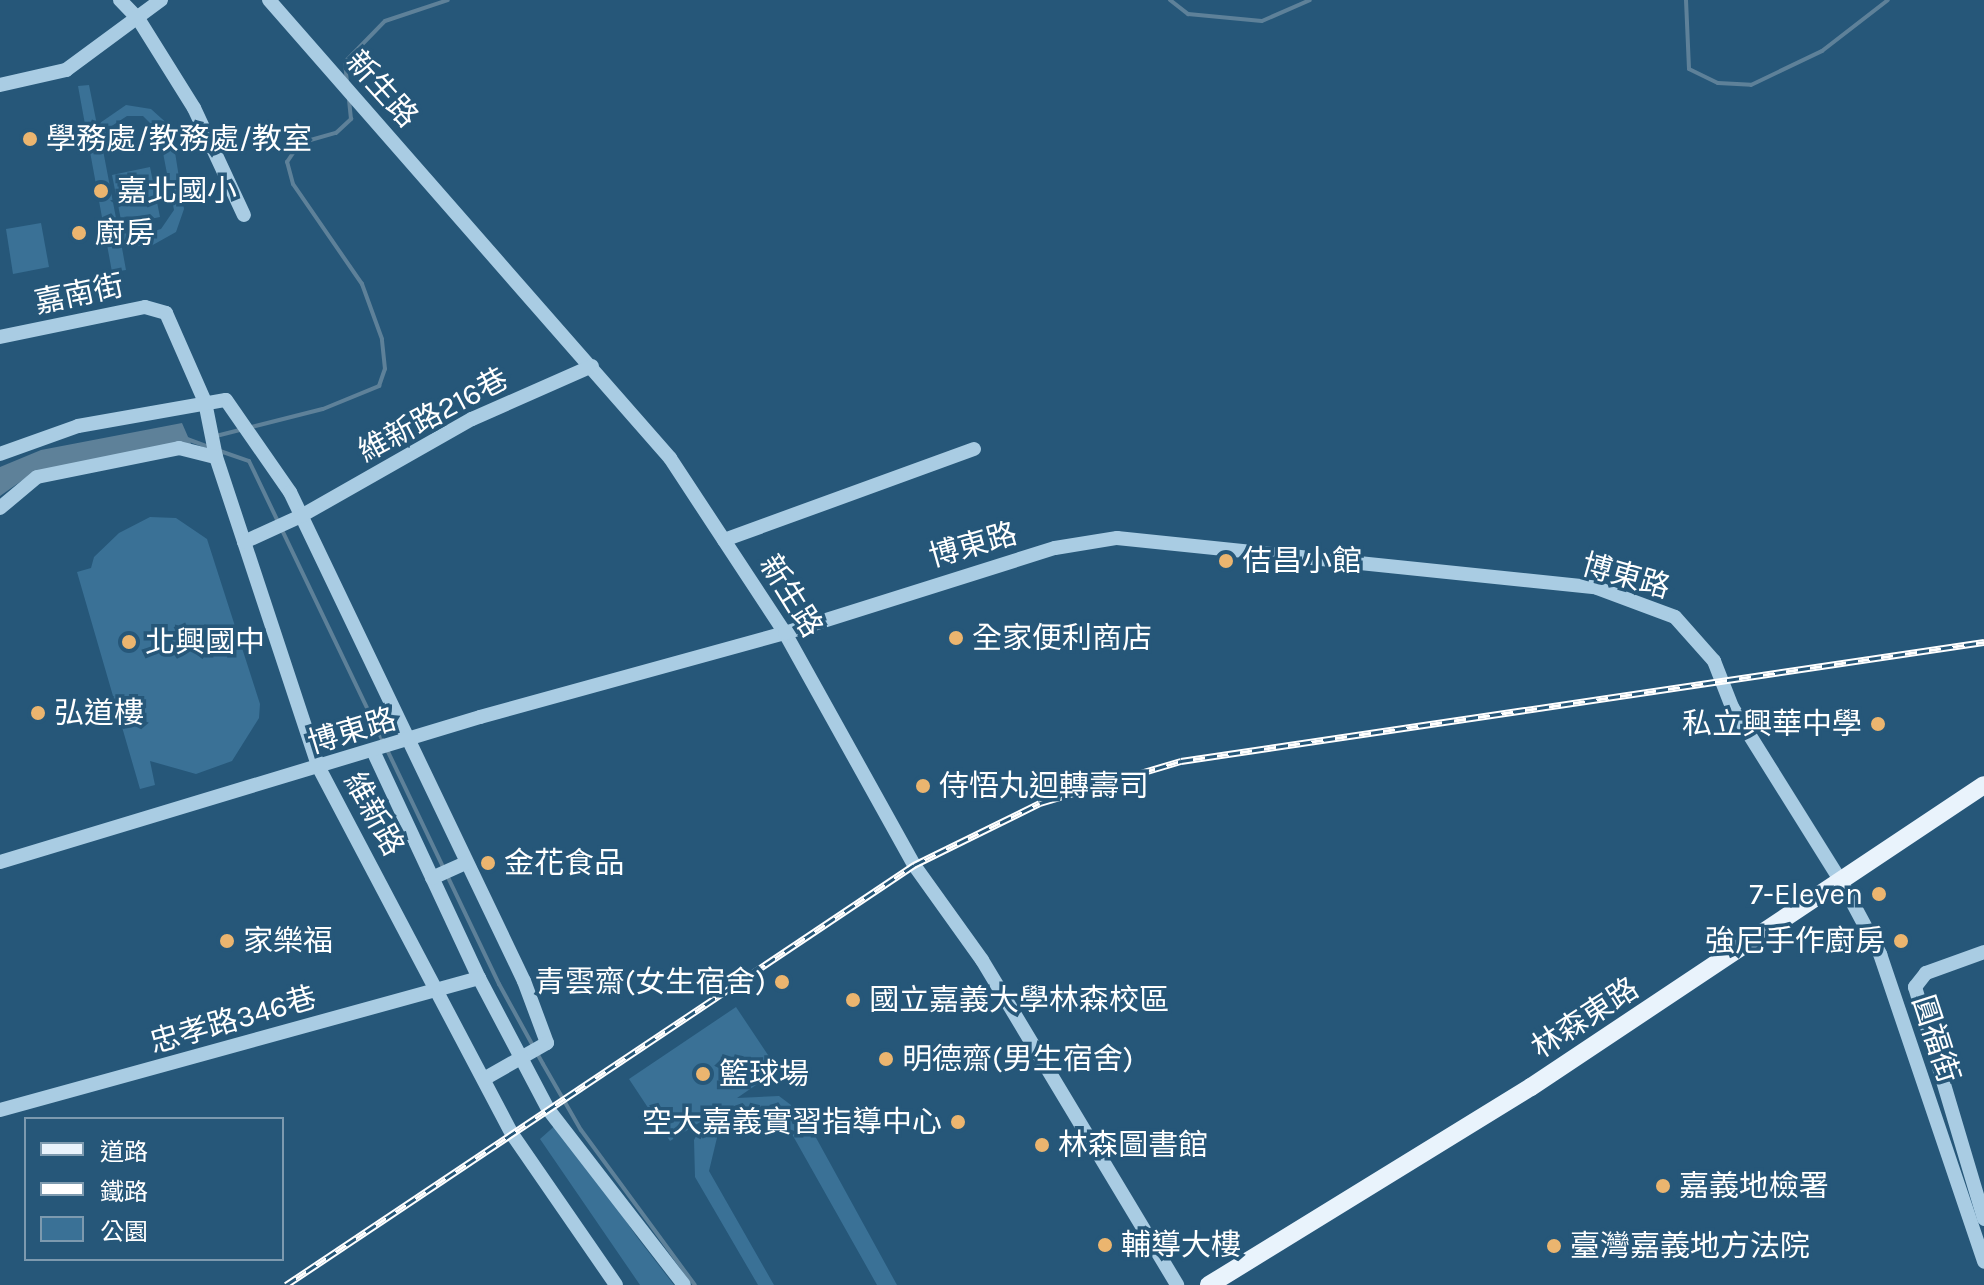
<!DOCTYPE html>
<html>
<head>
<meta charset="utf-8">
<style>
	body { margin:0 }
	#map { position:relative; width:1984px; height:1285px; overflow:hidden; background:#265779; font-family:Karla,"Noto Sans TC",sans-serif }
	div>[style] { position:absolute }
	.green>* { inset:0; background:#3a7196 }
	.water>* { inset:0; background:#5e8199 }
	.stream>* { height:4px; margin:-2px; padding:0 2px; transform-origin:2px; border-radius:2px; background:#5e8199 }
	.minor>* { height:14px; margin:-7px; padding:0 7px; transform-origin:7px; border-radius:7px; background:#a9cce3 }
	.major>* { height:18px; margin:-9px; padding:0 9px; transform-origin:9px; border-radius:9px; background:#e9f3fc }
	.rail>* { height:7px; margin-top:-3.5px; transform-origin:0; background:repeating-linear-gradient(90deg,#265779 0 12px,#fff 0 24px); box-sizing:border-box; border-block:2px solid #fff }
	.dots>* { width:22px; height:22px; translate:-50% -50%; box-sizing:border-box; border:4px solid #265779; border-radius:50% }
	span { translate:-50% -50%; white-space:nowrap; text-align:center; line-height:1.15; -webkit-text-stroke:7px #265779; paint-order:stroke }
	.street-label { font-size:30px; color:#fff }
	.poi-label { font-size:30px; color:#fff }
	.left { translate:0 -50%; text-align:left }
	.right { translate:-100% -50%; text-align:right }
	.legend { position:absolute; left:24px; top:1117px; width:260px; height:144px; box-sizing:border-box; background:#265779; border:2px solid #7d9aaf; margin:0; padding:10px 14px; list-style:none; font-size:24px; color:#fff }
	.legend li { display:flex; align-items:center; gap:16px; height:40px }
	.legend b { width:40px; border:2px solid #7d9aaf }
</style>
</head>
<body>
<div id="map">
	<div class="green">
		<div style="clip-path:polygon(evenodd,89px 85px,97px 125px,126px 105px,151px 109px,171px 127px,184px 209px,176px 232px,151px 246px,133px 246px,120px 237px,126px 270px,112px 272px,78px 86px,89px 85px,127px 116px,143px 116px,159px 132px,174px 210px,161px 229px,151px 232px,122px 225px,160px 217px,150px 167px,112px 175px,122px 225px,116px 218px,102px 145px,107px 129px,127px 116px)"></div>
		<div style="clip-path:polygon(41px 223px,49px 267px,13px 274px,6px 229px)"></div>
		<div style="clip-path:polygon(150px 517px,176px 518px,207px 539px,260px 704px,259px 718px,232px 761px,196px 774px,150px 761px,155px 785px,140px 789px,77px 572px,91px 568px,94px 557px,119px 533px)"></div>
		<div style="clip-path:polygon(736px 1007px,778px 1070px,737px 1098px,779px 1096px,803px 1114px,897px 1285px,877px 1285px,788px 1127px,758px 1114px,721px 1121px,709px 1171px,774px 1285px,758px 1285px,695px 1177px,694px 1140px,705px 1119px,670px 1141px,629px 1079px)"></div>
		<div style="clip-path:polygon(558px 1123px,637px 1237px,674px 1285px,640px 1285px,540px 1139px)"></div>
	</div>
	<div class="water">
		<div style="clip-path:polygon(182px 423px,192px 446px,34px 472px,0 496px,0 467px,41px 450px)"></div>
	</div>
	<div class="stream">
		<div style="left:1170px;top:0;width:23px;rotate:38deg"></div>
		<div style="left:1188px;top:14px;width:74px;rotate:5.4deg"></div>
		<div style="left:1262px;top:21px;width:52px;rotate:-23.6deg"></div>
		<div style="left:1686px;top:0;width:69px;rotate:87.5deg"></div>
		<div style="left:1689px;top:69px;width:32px;rotate:26deg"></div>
		<div style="left:1718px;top:83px;width:33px;rotate:3deg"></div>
		<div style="left:1751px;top:85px;width:79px;rotate:-25.6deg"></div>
		<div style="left:1822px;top:51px;width:83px;rotate:-37.7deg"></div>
		<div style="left:347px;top:82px;width:20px;rotate:-96deg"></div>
		<div style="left:345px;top:62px;width:57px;rotate:-45.7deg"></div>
		<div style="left:385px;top:21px;width:66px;rotate:-18.4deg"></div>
		<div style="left:216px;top:436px;width:110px;rotate:-14.2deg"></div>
		<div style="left:323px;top:409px;width:61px;rotate:-22.3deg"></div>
		<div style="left:379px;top:386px;width:18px;rotate:-71deg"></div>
		<div style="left:385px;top:369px;width:30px;rotate:-96deg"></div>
		<div style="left:382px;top:339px;width:59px;rotate:-110deg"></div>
		<div style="left:362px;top:284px;width:121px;rotate:-124.6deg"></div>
		<div style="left:293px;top:184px;width:23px;rotate:-105deg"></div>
		<div style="left:287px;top:162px;width:23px;rotate:-56deg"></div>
		<div style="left:300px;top:143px;width:37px;rotate:-16deg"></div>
		<div style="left:336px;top:133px;width:21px;rotate:-43deg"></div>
		<div style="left:351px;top:119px;width:20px;rotate:-96deg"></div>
		<div style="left:187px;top:439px;width:23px;rotate:20deg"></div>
		<div style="left:217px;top:450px;width:34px;rotate:19deg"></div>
		<div style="left:249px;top:461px;width:580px;rotate:64.45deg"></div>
		<div style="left:499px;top:984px;width:91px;rotate:61.2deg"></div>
		<div style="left:543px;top:1064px;width:76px;rotate:60.1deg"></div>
		<div style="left:581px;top:1130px;width:192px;rotate:53.7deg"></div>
	</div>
	<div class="minor">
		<div style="left:120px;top:0;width:28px;rotate:46deg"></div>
		<div style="left:139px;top:20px;width:104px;rotate:58deg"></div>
		<div style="left:194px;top:108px;width:118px;rotate:65deg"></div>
		<div style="left:269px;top:0;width:609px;rotate:48.8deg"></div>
		<div style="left:670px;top:458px;width:209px;rotate:56.7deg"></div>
		<div style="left:785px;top:633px;width:265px;rotate:60.9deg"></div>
		<div style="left:914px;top:865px;width:117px;rotate:54.4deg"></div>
		<div style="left:982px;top:960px;width:379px;rotate:59deg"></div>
		<div style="left:0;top:85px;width:68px;rotate:-12.8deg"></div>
		<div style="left:66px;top:70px;width:118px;rotate:-36.4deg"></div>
		<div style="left:0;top:337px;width:148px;rotate:-11.7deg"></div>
		<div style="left:145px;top:307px;width:22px;rotate:16deg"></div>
		<div style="left:166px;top:313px;width:97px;rotate:66.3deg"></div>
		<div style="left:205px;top:402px;width:56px;rotate:78.7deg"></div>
		<div style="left:216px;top:457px;width:328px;rotate:71.7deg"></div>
		<div style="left:319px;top:768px;width:414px;rotate:62.2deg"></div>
		<div style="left:512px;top:1134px;width:183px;rotate:55.4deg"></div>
		<div style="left:0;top:454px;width:83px;rotate:-19.7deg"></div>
		<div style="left:78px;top:426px;width:150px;rotate:-10deg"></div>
		<div style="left:226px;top:400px;width:112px;rotate:55.2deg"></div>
		<div style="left:290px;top:492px;width:542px;rotate:64.43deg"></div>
		<div style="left:524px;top:981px;width:66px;rotate:69.6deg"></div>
		<div style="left:547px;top:1043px;width:73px;rotate:150.3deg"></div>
		<div style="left:0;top:508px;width:48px;rotate:-40deg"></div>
		<div style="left:37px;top:477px;width:145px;rotate:-11.5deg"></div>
		<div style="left:179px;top:448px;width:38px;rotate:14deg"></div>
		<div style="left:724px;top:540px;width:266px;rotate:-20deg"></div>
		<div style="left:244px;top:542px;width:63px;rotate:-24.5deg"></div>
		<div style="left:301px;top:516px;width:197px;rotate:-29.6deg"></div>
		<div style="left:472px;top:419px;width:131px;rotate:-23.8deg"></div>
		<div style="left:374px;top:753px;width:248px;rotate:65deg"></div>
		<div style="left:479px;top:978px;width:148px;rotate:62.2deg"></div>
		<div style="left:548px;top:1109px;width:222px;rotate:52.3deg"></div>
		<div style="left:0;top:862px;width:501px;rotate:-16.81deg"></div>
		<div style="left:480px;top:717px;width:316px;rotate:-15.4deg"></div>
		<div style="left:785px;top:633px;width:283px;rotate:-17.5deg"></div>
		<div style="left:1055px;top:548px;width:63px;rotate:-9.2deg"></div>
		<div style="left:1117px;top:538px;width:483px;rotate:5.9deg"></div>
		<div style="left:1597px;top:588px;width:83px;rotate:20.4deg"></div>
		<div style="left:1675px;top:617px;width:59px;rotate:48.4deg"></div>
		<div style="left:1714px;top:661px;width:49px;rotate:68.6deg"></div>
		<div style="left:1732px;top:707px;width:208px;rotate:58deg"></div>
		<div style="left:1842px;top:883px;width:81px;rotate:61.8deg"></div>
		<div style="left:1880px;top:954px;width:325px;rotate:71.3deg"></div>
		<div style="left:432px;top:878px;width:37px;rotate:-24deg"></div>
		<div style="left:1984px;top:952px;width:62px;rotate:160.1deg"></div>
		<div style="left:1926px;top:973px;width:18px;rotate:128deg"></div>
		<div style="left:1915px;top:987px;width:242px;rotate:73.4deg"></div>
		<div style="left:0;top:1110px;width:497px;rotate:-15.4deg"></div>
	</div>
	<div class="major">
		<div style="left:1209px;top:1285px;width:378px;rotate:-31.6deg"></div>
		<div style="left:1531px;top:1087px;width:544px;rotate:-33.69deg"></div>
	</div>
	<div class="rail">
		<div style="left:286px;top:1285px;width:756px;rotate:-33.77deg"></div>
		<div style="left:914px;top:865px;width:140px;rotate:-26.2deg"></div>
		<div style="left:1040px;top:803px;width:147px;rotate:-16.6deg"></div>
		<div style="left:1181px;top:761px;width:812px;rotate:-8.43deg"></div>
	</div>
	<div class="dots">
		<div style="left:30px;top:139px;background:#ebb56f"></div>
		<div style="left:101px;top:191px;background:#ebb56f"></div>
		<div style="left:79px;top:233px;background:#ebb56f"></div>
		<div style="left:1226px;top:561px;background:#ebb56f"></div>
		<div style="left:956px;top:638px;background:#ebb56f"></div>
		<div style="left:129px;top:642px;background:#ebb56f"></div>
		<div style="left:38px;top:713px;background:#ebb56f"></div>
		<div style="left:1878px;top:724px;background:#ebb56f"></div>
		<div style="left:923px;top:786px;background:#ebb56f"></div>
		<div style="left:488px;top:863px;background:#ebb56f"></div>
		<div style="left:1879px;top:894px;background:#ebb56f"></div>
		<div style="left:227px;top:941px;background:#ebb56f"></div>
		<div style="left:1901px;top:941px;background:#ebb56f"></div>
		<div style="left:782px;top:982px;background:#ebb56f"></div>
		<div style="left:853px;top:1000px;background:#ebb56f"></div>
		<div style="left:886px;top:1059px;background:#ebb56f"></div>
		<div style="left:703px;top:1074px;background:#ebb56f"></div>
		<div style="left:958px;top:1122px;background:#ebb56f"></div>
		<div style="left:1042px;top:1145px;background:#ebb56f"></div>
		<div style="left:1663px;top:1186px;background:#ebb56f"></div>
		<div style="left:1105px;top:1245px;background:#ebb56f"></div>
		<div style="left:1554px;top:1246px;background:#ebb56f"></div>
	</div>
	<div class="street-label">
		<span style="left:382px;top:89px;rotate:48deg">新生路</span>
		<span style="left:79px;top:294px;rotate:-12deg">嘉南街</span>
		<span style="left:433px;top:415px;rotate:-28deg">維新路216巷</span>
		<span style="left:973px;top:545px;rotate:-16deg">博東路</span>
		<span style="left:1626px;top:576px;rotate:16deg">博東路</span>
		<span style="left:791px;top:596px;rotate:58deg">新生路</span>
		<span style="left:352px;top:731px;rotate:-17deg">博東路</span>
		<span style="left:374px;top:814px;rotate:61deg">維新路</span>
		<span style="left:1585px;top:1018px;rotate:-33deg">林森東路</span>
		<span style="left:233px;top:1020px;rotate:-16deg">忠孝路346巷</span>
		<span style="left:1936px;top:1039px;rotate:72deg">圓福街</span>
	</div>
	<div class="poi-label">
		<span class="left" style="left:46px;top:139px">學務處/教務處/教室</span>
		<span class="left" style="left:117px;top:191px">嘉北國小</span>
		<span class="left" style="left:95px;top:233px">廚房</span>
		<span class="left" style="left:1242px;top:561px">佶昌小館</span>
		<span class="left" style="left:972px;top:638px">全家便利商店</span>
		<span class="left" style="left:145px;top:642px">北興國中</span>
		<span class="left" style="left:54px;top:713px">弘道樓</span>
		<span class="right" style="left:1862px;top:724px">私立興華中學</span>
		<span class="left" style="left:939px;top:786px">侍悟丸迴轉壽司</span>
		<span class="left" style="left:504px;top:863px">金花食品</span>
		<span class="right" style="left:1863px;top:894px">7-Eleven</span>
		<span class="left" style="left:243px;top:941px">家樂福</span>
		<span class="right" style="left:1885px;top:941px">強尼手作廚房</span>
		<span class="right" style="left:766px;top:982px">青雲齋(女生宿舍)</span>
		<span class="left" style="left:869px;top:1000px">國立嘉義大學林森校區</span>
		<span class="left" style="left:902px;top:1059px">明德齋(男生宿舍)</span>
		<span class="left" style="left:719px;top:1074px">籃球場</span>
		<span class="right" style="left:942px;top:1122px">空大嘉義實習指導中心</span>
		<span class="left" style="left:1058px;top:1145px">林森圖書館</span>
		<span class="left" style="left:1679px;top:1186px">嘉義地檢署</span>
		<span class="left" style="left:1121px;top:1245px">輔導大樓</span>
		<span class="left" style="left:1570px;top:1246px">臺灣嘉義地方法院</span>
	</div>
	<ul class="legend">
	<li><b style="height:10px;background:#e9f3fc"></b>道路</li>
	<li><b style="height:10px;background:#fff"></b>鐵路</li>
	<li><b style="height:22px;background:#3a7196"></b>公園</li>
	</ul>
</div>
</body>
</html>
